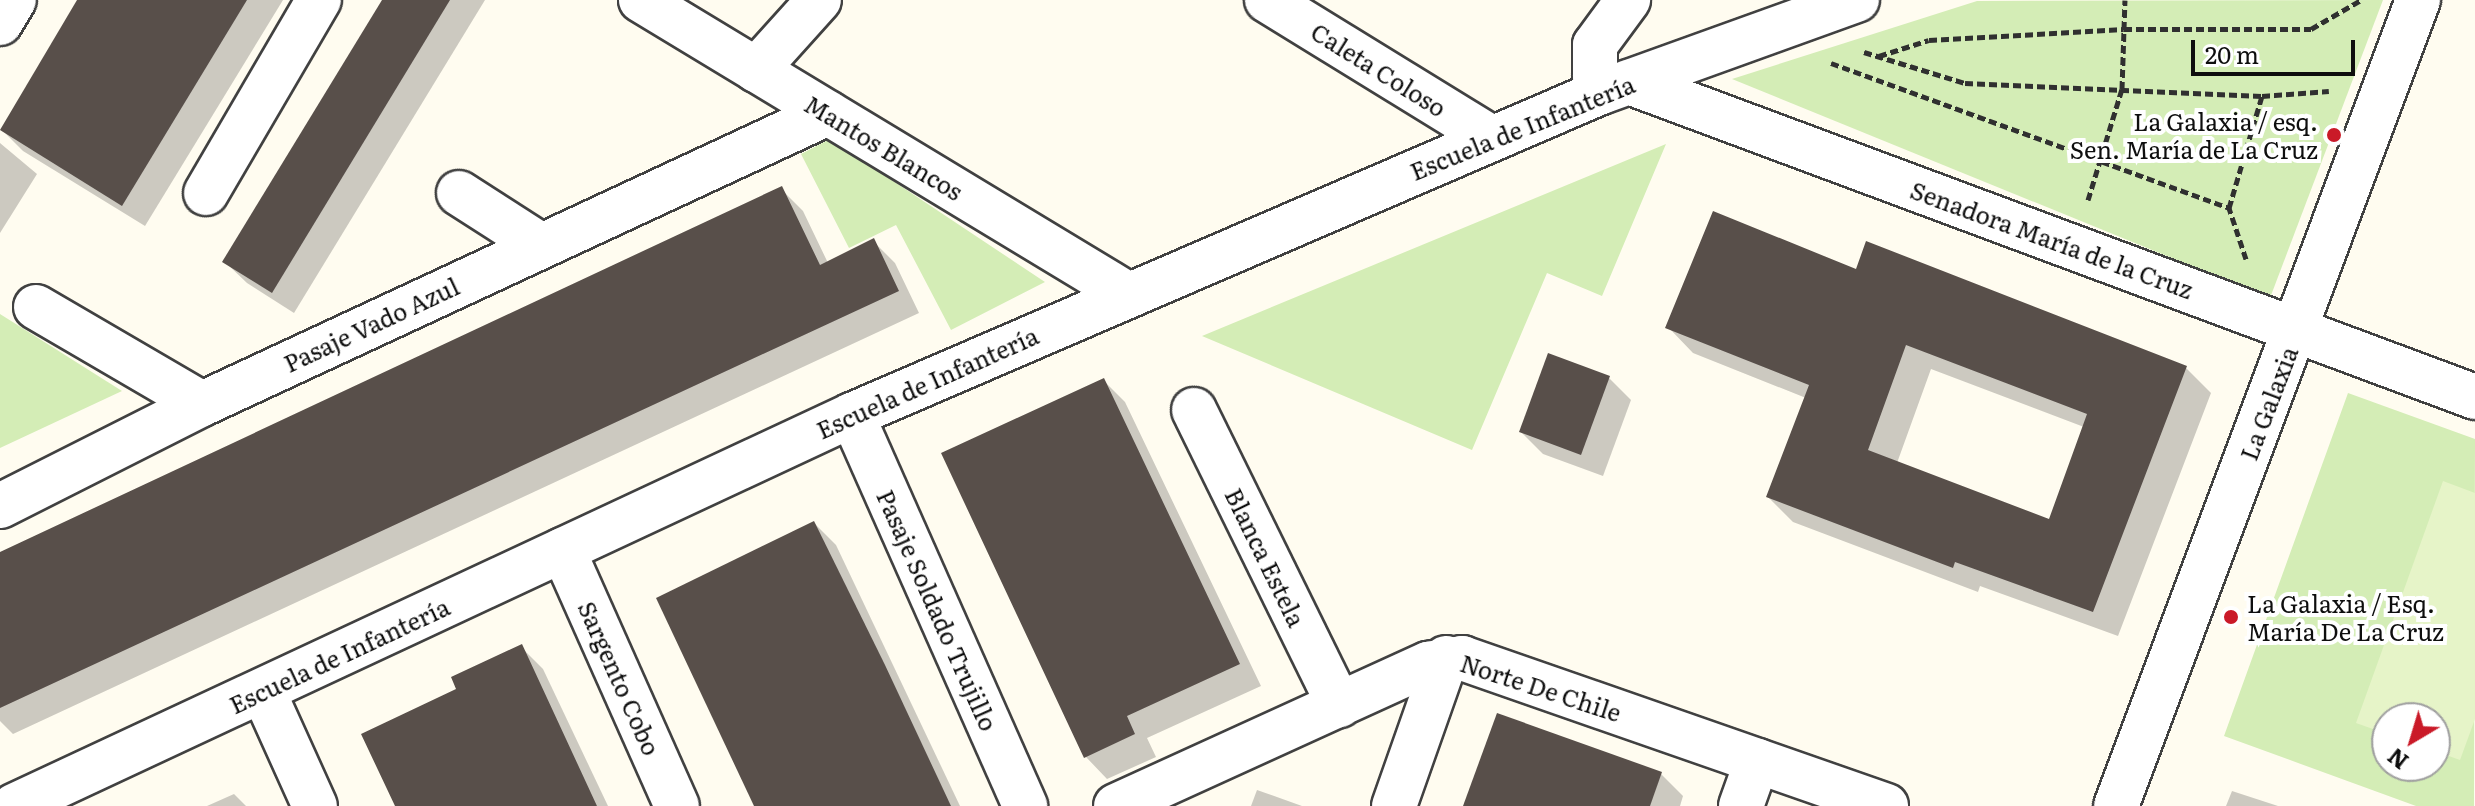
<!DOCTYPE html>
<html>
<head>
<meta charset="utf-8">
<style>
	body { margin:0 }
	#map { position:relative; width:2475px; height:806px; overflow:hidden; background:#fffcf0; font-family:Literata,serif }
	div>[style] { position:absolute }
	.green>* { inset:0; background:#d4edb6 }
	.pitch>* { inset:0; background:#e6f4c8 }
	.shadow>* { inset:0; background:#0003 }
	.building>* { inset:0; background:#584f4a }
	.path>* { height:5px; margin-top:-2.5px; transform-origin:0; background:repeating-linear-gradient(90deg,#303030 0 8px,transparent 0 12px) }
	.roads { filter:drop-shadow(2px 0 #414141) drop-shadow(-2px 0 #414141) drop-shadow(0 2px #414141) drop-shadow(0 -2px #414141) }
	.minor>* { height:44px; margin:-22px; padding:0 22px; transform-origin:22px; border-radius:22px; background:#fff }
	.dots>* { width:22px; height:22px; translate:-50% -50%; box-sizing:border-box; border:4px solid #fff; border-radius:50% }
	span { translate:-50% -50%; white-space:nowrap; text-align:center; line-height:1.15; -webkit-text-stroke:8px #fff; paint-order:stroke }
	.street-label { font-size:24px; color:#0e0e0e }
	.poi-label { font-size:24px; color:#0e0e0e }
	.right { translate:-100% -50%; text-align:right }
	.left { translate:0 -50%; text-align:left }
	.north { position:absolute; left:2371px; top:702px; width:80px; height:80px; box-sizing:border-box; background:#fff; border:2px solid #9f9f9f; border-radius:50%; rotate:218deg; font-size:22px; font-weight:700; line-height:32px; text-align:center; color:#0e0e0e }
	.north::after { content:''; display:block; margin:auto; width:28px; height:36px; background:#ca1a28; clip-path:polygon(50% 0,100% 100%,50% 72%,0 100%) }
	.scale { position:absolute; left:2191px; top:40px; width:164px; height:36px; box-sizing:border-box; border:4px solid #0e0e0e; border-top:0; padding-left:10px; font-size:24px; line-height:28px; white-space:nowrap; color:#0e0e0e; -webkit-text-stroke:6px #fff; paint-order:stroke }
</style>
</head>
<body>
<div id="map">
	<div class="green">
		<div style="clip-path:polygon(2383px 0,2270px 298px,1732px 79px,1977px 1px)"></div>
		<div style="clip-path:polygon(830px 139px,1045px 282px,951px 330px,896px 225px,849px 248px,801px 154px)"></div>
		<div style="clip-path:polygon(1666px 144px,1602px 296px,1547px 273px,1472px 450px,1202px 336px)"></div>
		<div style="clip-path:polygon(0 314px,122px 391px,0 448px)"></div>
		<div style="clip-path:polygon(evenodd,2348px 393px,2475px 439px,2474px 806px,2416px 806px,2224px 736px,2348px 393px,2387px 718px,2435px 718px,2435px 766px,2387px 766px,2387px 718px)"></div>
	</div>
	<div class="pitch">
		<div style="clip-path:polygon(2443px 481px,2475px 493px,2475px 719px,2460px 760px,2435px 751px,2435px 718px,2387px 718px,2387px 734px,2356px 723px)"></div>
	</div>
	<div class="shadow">
		<div style="clip-path:polygon(79px 0,283px 0,145px 226px,23px 151px,1px 129px)"></div>
		<div style="clip-path:polygon(384px 0,485px 0,294px 313px,247px 283px,225px 262px)"></div>
		<div style="clip-path:polygon(0 143px,37px 174px,0 233px)"></div>
		<div style="clip-path:polygon(781px 189px,803px 211px,828px 263px,873px 241px,895px 263px,919px 313px,13px 734px,0 721px,0 554px)"></div>
		<div style="clip-path:polygon(evenodd,1857px 272px,2186px 368px,2211px 393px,2118px 636px,1980px 586px,1978px 592px,1793px 522px,1768px 497px,1806px 398px,1693px 353px,1668px 327px,1857px 272px,1931px 369px,2084px 427px,2050px 522px,1897px 463px,1931px 369px)"></div>
		<div style="clip-path:polygon(1609px 378px,1631px 400px,1603px 476px,1543px 454px,1521px 432px)"></div>
		<div style="clip-path:polygon(1103px 380px,1125px 402px,1261px 686px,1147px 738px,1156px 757px,1107px 779px,1086px 757px)"></div>
		<div style="clip-path:polygon(814px 523px,836px 545px,960px 806px,756px 806px)"></div>
		<div style="clip-path:polygon(521px 647px,543px 669px,608px 806px,399px 806px,459px 690px)"></div>
		<div style="clip-path:polygon(1497px 715px,1661px 774px,1683px 796px,1680px 806px,1464px 806px)"></div>
		<div style="clip-path:polygon(1257px 790px,1302px 806px,1251px 806px)"></div>
		<div style="clip-path:polygon(2232px 791px,2278px 806px,2226px 806px)"></div>
		<div style="clip-path:polygon(234px 794px,246px 806px,207px 806px)"></div>
	</div>
	<div class="building">
		<div style="clip-path:polygon(77px 0,247px 0,122px 206px,0 130px)"></div>
		<div style="clip-path:polygon(382px 0,450px 0,272px 293px,222px 262px)"></div>
		<div style="clip-path:polygon(782px 186px,820px 265px,874px 238px,899px 291px,0 708px,0 552px)"></div>
		<div style="clip-path:polygon(evenodd,1713px 211px,1856px 269px,1866px 241px,2187px 366px,2093px 612px,1955px 562px,1953px 568px,1766px 497px,1809px 385px,1665px 328px,1713px 211px,1906px 345px,2087px 414px,2049px 519px,1868px 450px,1906px 345px)"></div>
		<div style="clip-path:polygon(1548px 353px,1610px 376px,1581px 455px,1519px 432px)"></div>
		<div style="clip-path:polygon(1104px 378px,1240px 664px,1127px 716px,1135px 734px,1084px 758px,941px 453px)"></div>
		<div style="clip-path:polygon(814px 521px,885px 665px,951px 806px,754px 806px,656px 598px)"></div>
		<div style="clip-path:polygon(522px 644px,597px 806px,395px 806px,361px 734px,456px 689px,451px 677px)"></div>
		<div style="clip-path:polygon(1497px 713px,1662px 772px,1650px 806px,1463px 806px)"></div>
	</div>
	<div class="path">
		<div style="left:1864px;top:52px;width:106px;rotate:17.1deg"></div>
		<div style="left:1965px;top:83px;width:297px;rotate:2.5deg"></div>
		<div style="left:1879px;top:56px;width:52px;rotate:-17.7deg"></div>
		<div style="left:1929px;top:40px;width:195px;rotate:-3.2deg"></div>
		<div style="left:2124px;top:29px;width:187px"></div>
		<div style="left:2311px;top:29px;width:58px;rotate:-30.1deg"></div>
		<div style="left:1831px;top:63px;width:424px;rotate:20deg"></div>
		<div style="left:2088px;top:200px;width:116px;rotate:-73deg"></div>
		<div style="left:2122px;top:89px;width:89px;rotate:-88.1deg"></div>
		<div style="left:2246px;top:259px;width:54px;rotate:-108.4deg"></div>
		<div style="left:2229px;top:208px;width:117px;rotate:-73.6deg"></div>
		<div style="left:2262px;top:96px;width:67px;rotate:-4.3deg"></div>
	</div>
	<div class="roads">
		<div class="minor">
			<div style="left:641px;top:0;width:568px;rotate:31.17deg"></div>
			<div style="left:1267px;top:0;width:263px;rotate:31.6deg"></div>
			<div style="left:0;top:23px;width:27px;rotate:-59deg"></div>
			<div style="left:756px;top:70px;width:94px;rotate:-48deg"></div>
			<div style="left:1629px;top:82px;width:903px;rotate:20.42deg"></div>
			<div style="left:1601px;top:92px;width:17px;rotate:-111deg"></div>
			<div style="left:1595px;top:76px;width:31px;rotate:-90deg"></div>
			<div style="left:1595px;top:45px;width:56px;rotate:-53.7deg"></div>
			<div style="left:206px;top:193px;width:224px;rotate:-59.7deg"></div>
			<div style="left:459px;top:193px;width:96px;rotate:32.7deg"></div>
			<div style="left:36px;top:307px;width:192px;rotate:30.3deg"></div>
			<div style="left:1194px;top:410px;width:329px;rotate:63.8deg"></div>
			<div style="left:852px;top:415px;width:428px;rotate:66.1deg"></div>
			<div style="left:0;top:506px;width:226px;rotate:-26.8deg"></div>
			<div style="left:202px;top:404px;width:690px;rotate:-24.93deg"></div>
			<div style="left:563px;top:550px;width:280px;rotate:66deg"></div>
			<div style="left:263px;top:691px;width:126px;rotate:65.7deg"></div>
			<div style="left:14px;top:806px;width:925px;rotate:-25.01deg"></div>
			<div style="left:852px;top:415px;width:816px;rotate:-23.33deg"></div>
			<div style="left:1601px;top:92px;width:272px;rotate:-19.8deg"></div>
			<div style="left:1116px;top:806px;width:343px;rotate:-24.5deg"></div>
			<div style="left:1428px;top:664px;width:35px;rotate:-10deg"></div>
			<div style="left:1462px;top:658px;width:449px;rotate:19.2deg"></div>
			<div style="left:1394px;top:806px;width:157px;rotate:-70.6deg"></div>
			<div style="left:1741px;top:806px;width:48px;rotate:-70.4deg"></div>
			<div style="left:2116px;top:806px;width:861px;rotate:-69.46deg"></div>
		</div>
	</div>
	<div class="dots">
		<div style="left:2334px;top:135px;background:#ca1a28"></div>
		<div style="left:2231px;top:617px;background:#ca1a28"></div>
	</div>
	<div class="street-label">
		<span style="left:1379px;top:69px;rotate:32deg">Caleta Coloso</span>
		<span style="left:1522px;top:127px;rotate:-22deg">Escuela de Infantería</span>
		<span style="left:884px;top:147px;rotate:31deg">Mantos Blancos</span>
		<span style="left:2052px;top:239px;rotate:20deg">Senadora María de la Cruz</span>
		<span style="left:371px;top:324px;rotate:-25deg">Pasaje Vado Azul</span>
		<span style="left:927px;top:382px;rotate:-24deg">Escuela de Infantería</span>
		<span style="left:2268px;top:403px;rotate:-69deg">La Galaxia</span>
		<span style="left:1266px;top:557px;rotate:64deg">Blanca Estela</span>
		<span style="left:938px;top:610px;rotate:66deg">Pasaje Soldado Trujillo</span>
		<span style="left:339px;top:655px;rotate:-25deg">Escuela de Infantería</span>
		<span style="left:620px;top:678px;rotate:66deg">Sargento Cobo</span>
		<span style="left:1541px;top:687px;rotate:18deg">Norte De Chile</span>
	</div>
	<div class="poi-label">
		<span class="right" style="left:2318px;top:135px">La Galaxia / esq.<br>Sen. María de La Cruz</span>
		<span class="left" style="left:2247px;top:617px">La Galaxia / Esq.<br>María De La Cruz</span>
	</div>
	<div class="north">N</div>
	<div class="scale">20 m</div>
</div>
</body>
</html>
